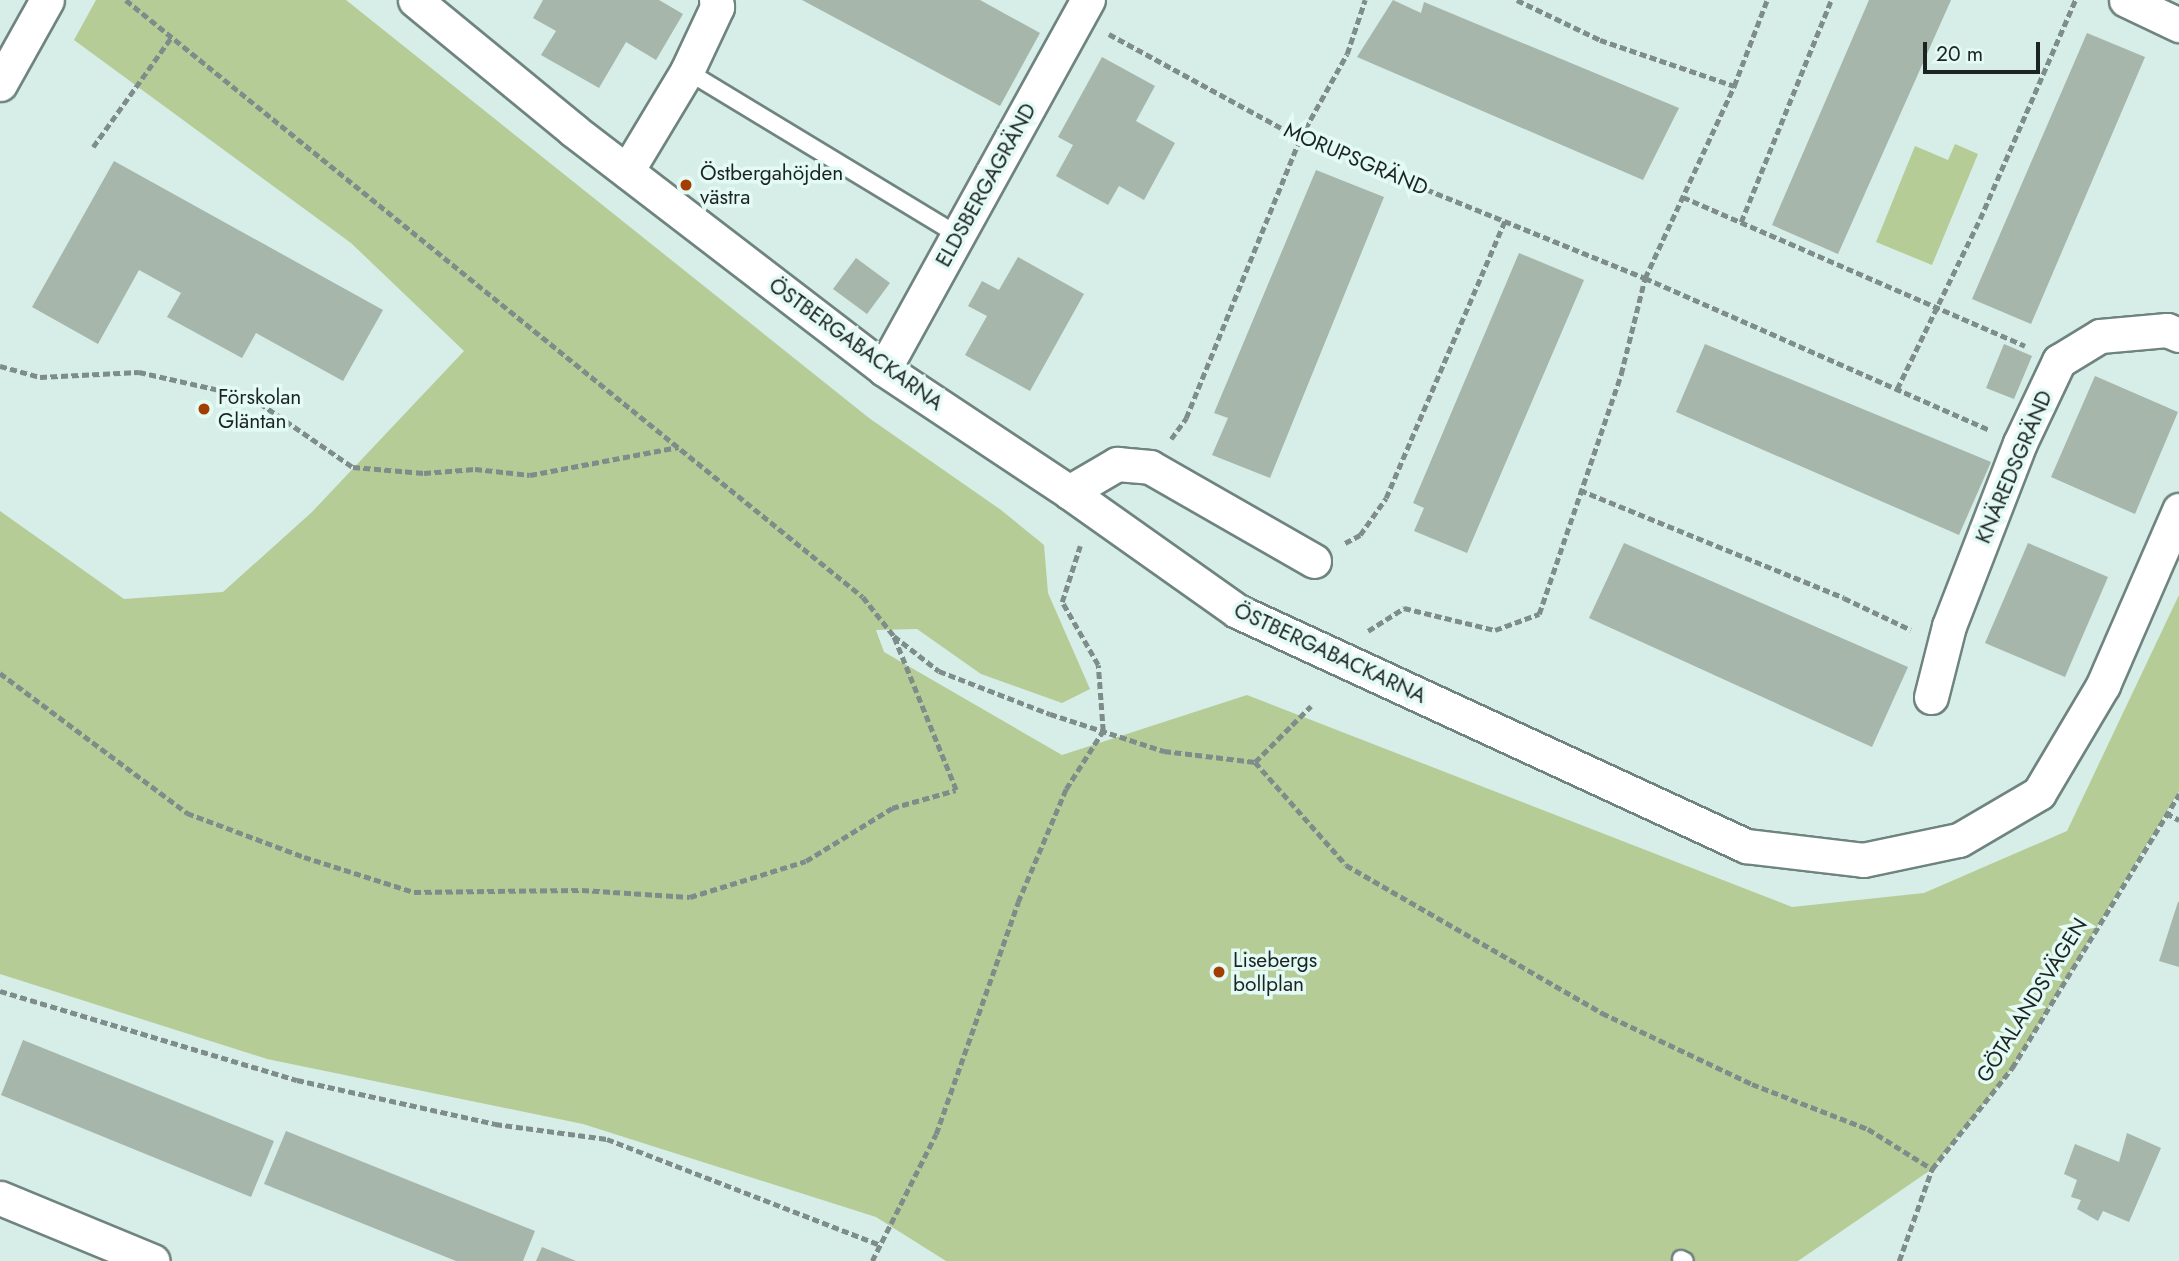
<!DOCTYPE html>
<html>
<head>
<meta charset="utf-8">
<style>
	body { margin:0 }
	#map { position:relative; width:2179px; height:1261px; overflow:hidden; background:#d6ede8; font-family:Jost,sans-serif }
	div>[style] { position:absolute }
	.green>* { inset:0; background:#b5cc97 }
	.building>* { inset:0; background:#a6b6ab }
	.path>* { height:4.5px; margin-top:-2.25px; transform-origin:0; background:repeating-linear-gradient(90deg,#7e8d8a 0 7px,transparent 0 10.5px) }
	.roads { filter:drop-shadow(2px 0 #6f847f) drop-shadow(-2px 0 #6f847f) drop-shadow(0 2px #6f847f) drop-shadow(0 -2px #6f847f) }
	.service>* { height:16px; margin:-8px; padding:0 8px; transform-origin:8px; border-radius:8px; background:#fff }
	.minor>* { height:33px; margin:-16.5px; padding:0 16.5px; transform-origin:16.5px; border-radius:16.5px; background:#fff }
	.dots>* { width:19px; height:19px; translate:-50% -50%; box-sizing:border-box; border:4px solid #e4faf5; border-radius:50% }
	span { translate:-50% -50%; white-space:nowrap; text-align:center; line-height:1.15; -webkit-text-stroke:7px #e4faf5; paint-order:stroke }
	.street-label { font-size:21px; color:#1c2422 }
	.poi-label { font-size:21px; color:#1c2422 }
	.left { translate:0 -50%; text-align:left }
	.scale { position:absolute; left:1923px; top:42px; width:117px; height:32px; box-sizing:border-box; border:4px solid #1c2422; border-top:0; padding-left:9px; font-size:21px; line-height:24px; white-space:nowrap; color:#1c2422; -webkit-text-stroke:5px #e4faf5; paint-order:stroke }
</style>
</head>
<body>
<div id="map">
	<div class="green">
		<div style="clip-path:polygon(96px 0,346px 0,869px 418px,1001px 510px,1044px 545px,1048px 593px,1090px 689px,1062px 703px,981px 674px,917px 629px,876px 630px,884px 652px,1062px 755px,1247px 695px,1792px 907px,1924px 893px,2067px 831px,2179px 595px,2179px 791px,2012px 1068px,1932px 1169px,1798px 1261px,946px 1261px,876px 1217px,583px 1124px,267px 1059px,0 974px,0 511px,124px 599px,223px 592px,312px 512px,464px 351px,351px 243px,74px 40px)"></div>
		<div style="clip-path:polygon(1955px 144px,1978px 154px,1932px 265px,1876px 242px,1915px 146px,1948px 160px)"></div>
	</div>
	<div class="building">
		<div style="clip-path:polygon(543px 0,659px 0,683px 14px,656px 60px,626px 42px,599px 88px,541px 55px,556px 31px,533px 18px)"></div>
		<div style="clip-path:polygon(802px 0,980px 0,1040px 33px,1000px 106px)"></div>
		<div style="clip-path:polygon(1393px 0,1421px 13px,1424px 2px,1679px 108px,1643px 180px,1357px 57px)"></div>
		<div style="clip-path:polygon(1869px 0,1951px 0,1838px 254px,1772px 225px)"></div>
		<div style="clip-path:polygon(2087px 33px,2145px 57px,2031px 324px,1972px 299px)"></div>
		<div style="clip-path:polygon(1102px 57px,1155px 86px,1136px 121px,1175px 143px,1144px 200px,1119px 186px,1108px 205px,1056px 176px,1073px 145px,1058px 137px)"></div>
		<div style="clip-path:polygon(114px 161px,383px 310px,343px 381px,256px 333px,242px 358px,167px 317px,181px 293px,139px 270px,98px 344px,32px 307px)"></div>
		<div style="clip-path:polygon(1316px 170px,1384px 197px,1270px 478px,1212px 455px,1228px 418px,1214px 413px)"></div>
		<div style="clip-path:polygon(1519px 253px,1584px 280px,1467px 553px,1414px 531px,1424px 508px,1413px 503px)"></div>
		<div style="clip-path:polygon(1018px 257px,1084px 294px,1030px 391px,965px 355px,987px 316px,968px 306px,982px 281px,999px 290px)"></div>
		<div style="clip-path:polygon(856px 258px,890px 283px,867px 314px,833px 289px)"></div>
		<div style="clip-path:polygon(1705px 344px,1991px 462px,1959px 535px,1676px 412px)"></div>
		<div style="clip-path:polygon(2004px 344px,2032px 356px,2014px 399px,1986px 388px)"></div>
		<div style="clip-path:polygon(2095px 376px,2178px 412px,2135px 514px,2051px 477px)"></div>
		<div style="clip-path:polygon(1624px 543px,1908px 667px,1872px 747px,1589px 618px)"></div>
		<div style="clip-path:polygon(2028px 543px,2108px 577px,2065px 677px,1985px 643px)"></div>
		<div style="clip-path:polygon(2178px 902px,2179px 902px,2179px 967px,2159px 961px)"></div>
		<div style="clip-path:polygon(23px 1040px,274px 1141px,251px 1197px,1px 1095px)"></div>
		<div style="clip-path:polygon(286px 1131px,535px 1231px,523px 1261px,456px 1261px,264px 1184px)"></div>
		<div style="clip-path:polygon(2127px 1133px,2161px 1148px,2129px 1222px,2103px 1211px,2098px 1221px,2077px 1209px,2081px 1200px,2071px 1197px,2077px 1180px,2064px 1174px,2075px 1144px,2119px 1162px)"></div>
		<div style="clip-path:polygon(542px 1247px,576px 1261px,536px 1261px)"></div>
	</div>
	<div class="path">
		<div style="left:126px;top:0;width:948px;rotate:39.01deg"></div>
		<div style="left:863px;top:597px;width:50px;rotate:51.5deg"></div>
		<div style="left:894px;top:636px;width:57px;rotate:37.9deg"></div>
		<div style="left:939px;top:671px;width:119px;rotate:21.2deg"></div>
		<div style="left:1050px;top:714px;width:120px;rotate:18deg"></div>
		<div style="left:1164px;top:751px;width:92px;rotate:6.9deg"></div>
		<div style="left:1255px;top:762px;width:137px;rotate:48.5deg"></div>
		<div style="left:1346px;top:865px;width:296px;rotate:30deg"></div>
		<div style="left:1602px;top:1013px;width:166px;rotate:25.3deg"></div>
		<div style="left:1752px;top:1084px;width:124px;rotate:21.2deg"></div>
		<div style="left:1868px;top:1129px;width:75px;rotate:32deg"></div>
		<div style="left:1517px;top:0;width:92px;rotate:25.7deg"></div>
		<div style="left:1600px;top:40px;width:142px;rotate:18.9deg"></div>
		<div style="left:1109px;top:34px;width:217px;rotate:28.6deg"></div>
		<div style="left:1300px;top:138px;width:372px;rotate:22.1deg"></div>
		<div style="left:1645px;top:278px;width:375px;rotate:23.8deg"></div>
		<div style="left:93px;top:147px;width:133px;rotate:-54.5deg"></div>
		<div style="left:1683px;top:197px;width:373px;rotate:23.5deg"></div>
		<div style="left:1741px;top:222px;width:240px;rotate:-67.9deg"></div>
		<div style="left:0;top:366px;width:41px;rotate:15.4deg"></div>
		<div style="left:40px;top:377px;width:99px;rotate:-2.9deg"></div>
		<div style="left:139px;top:372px;width:115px;rotate:12.6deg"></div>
		<div style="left:251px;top:397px;width:124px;rotate:34.5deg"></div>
		<div style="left:353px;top:467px;width:71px;rotate:4.8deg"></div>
		<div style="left:424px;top:473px;width:51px;rotate:-4.5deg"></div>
		<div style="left:475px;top:469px;width:55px;rotate:6.2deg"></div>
		<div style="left:530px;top:475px;width:151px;rotate:-10.7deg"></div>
		<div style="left:1897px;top:389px;width:189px;rotate:-64deg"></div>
		<div style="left:1980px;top:219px;width:239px;rotate:-66.5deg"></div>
		<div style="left:1171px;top:439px;width:26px;rotate:-54deg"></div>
		<div style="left:1186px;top:418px;width:302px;rotate:-67.8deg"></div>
		<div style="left:1300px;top:138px;width:96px;rotate:-60.8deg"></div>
		<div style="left:1347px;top:54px;width:57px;rotate:-71.6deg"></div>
		<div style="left:1580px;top:490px;width:285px;rotate:22.2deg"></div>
		<div style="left:1844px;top:598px;width:74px;rotate:25.5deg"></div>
		<div style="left:1345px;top:543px;width:17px;rotate:-28deg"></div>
		<div style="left:1360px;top:535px;width:45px;rotate:-54.9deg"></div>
		<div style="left:1386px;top:498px;width:301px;rotate:-66.8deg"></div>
		<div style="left:1368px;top:631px;width:43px;rotate:-32.6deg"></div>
		<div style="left:1404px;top:608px;width:94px;rotate:13.6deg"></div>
		<div style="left:1495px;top:630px;width:47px;rotate:-20deg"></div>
		<div style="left:1539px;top:614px;width:254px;rotate:-71.1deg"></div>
		<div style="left:1621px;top:374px;width:99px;rotate:-76deg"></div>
		<div style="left:1645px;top:278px;width:212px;rotate:-65.1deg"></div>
		<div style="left:1734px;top:86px;width:92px;rotate:-69deg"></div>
		<div style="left:0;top:673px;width:234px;rotate:36.8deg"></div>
		<div style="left:187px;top:813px;width:125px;rotate:20.6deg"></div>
		<div style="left:304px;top:857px;width:115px;rotate:17.7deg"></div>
		<div style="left:414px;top:892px;width:168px;rotate:-0.7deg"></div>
		<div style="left:582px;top:890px;width:108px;rotate:3.7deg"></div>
		<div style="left:690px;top:897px;width:121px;rotate:-17.2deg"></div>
		<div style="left:806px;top:861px;width:101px;rotate:-31.6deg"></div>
		<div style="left:892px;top:808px;width:66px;rotate:-15.7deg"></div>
		<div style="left:956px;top:790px;width:165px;rotate:-112.1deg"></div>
		<div style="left:1255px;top:762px;width:79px;rotate:-45deg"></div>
		<div style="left:2166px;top:813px;width:15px;rotate:28deg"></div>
		<div style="left:0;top:991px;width:310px;rotate:16.7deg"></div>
		<div style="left:297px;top:1080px;width:203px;rotate:12.5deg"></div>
		<div style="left:495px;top:1124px;width:113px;rotate:7.6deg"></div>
		<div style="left:607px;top:1139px;width:293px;rotate:21.2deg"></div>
		<div style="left:872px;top:1261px;width:142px;rotate:-63.3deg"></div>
		<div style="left:936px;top:1134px;width:246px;rotate:-70.5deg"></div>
		<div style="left:1018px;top:902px;width:123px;rotate:-67deg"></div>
		<div style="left:1066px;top:789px;width:69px;rotate:-57.5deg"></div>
		<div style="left:1103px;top:731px;width:66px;rotate:-94.3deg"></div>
		<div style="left:1098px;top:665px;width:73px;rotate:-119.7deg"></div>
		<div style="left:1062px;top:602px;width:59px;rotate:-72.2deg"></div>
		<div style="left:1899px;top:1261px;width:98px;rotate:-70.3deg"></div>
		<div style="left:1932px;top:1169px;width:129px;rotate:-51.6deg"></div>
		<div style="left:2012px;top:1068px;width:321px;rotate:-58.6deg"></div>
	</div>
	<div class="roads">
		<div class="service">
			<div style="left:687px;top:71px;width:317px;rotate:31.2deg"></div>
			<div style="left:1681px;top:1259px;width:4px;rotate:27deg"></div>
		</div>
		<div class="minor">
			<div style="left:415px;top:0;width:205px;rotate:39.4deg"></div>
			<div style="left:573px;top:130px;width:392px;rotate:37.5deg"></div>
			<div style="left:884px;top:369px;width:222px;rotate:33.6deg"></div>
			<div style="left:1069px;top:492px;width:206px;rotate:35.3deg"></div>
			<div style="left:1237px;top:611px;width:561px;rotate:24.78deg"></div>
			<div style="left:1746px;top:846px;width:118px;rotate:6.8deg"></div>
			<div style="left:1863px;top:860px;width:98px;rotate:-11.8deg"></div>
			<div style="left:1959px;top:840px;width:93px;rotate:-30.4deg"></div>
			<div style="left:2039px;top:793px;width:126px;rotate:-59.3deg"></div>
			<div style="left:2103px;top:685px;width:191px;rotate:-66.5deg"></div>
			<div style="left:2126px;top:0;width:59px;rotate:25.3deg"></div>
			<div style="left:0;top:84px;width:96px;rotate:-60.8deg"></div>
			<div style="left:627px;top:171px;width:117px;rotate:-59deg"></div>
			<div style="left:687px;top:71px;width:71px;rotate:-64.9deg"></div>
			<div style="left:717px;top:7px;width:7px;rotate:-98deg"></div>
			<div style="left:884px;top:369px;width:422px;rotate:-61.1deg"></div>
			<div style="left:1069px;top:492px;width:56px;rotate:-30.3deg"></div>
			<div style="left:1117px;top:464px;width:33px;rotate:5deg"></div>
			<div style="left:1150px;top:467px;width:189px;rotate:29.8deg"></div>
			<div style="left:1931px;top:697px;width:73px;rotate:-75.8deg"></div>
			<div style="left:1949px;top:626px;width:196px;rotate:-68.8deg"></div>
			<div style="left:2020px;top:443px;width:91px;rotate:-64.6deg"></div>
			<div style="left:2059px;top:361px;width:48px;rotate:-31.4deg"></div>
			<div style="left:2100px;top:336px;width:67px;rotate:-5.1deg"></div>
			<div style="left:2167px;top:330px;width:13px;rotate:23deg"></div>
			<div style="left:0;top:1198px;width:165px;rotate:22.4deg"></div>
		</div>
	</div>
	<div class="dots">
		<div style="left:686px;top:185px;background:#a23f00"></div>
		<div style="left:204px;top:409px;background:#a23f00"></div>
		<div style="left:1219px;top:972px;background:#a23f00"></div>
	</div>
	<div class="street-label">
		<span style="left:1356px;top:159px;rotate:23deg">MORUPSGRÄND</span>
		<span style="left:986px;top:185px;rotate:-61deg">ELDSBERGAGRÄND</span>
		<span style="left:856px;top:344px;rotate:36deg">ÖSTBERGABACKARNA</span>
		<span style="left:2014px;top:467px;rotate:-67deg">KNÄREDSGRÄND</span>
		<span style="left:1330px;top:653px;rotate:25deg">ÖSTBERGABACKARNA</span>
		<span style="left:2032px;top:1000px;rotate:-58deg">GÖTALANDSVÄGEN</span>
	</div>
	<div class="poi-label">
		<span class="left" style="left:700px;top:185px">Östbergahöjden<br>västra</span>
		<span class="left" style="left:218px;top:409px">Förskolan<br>Gläntan</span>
		<span class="left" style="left:1233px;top:972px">Lisebergs<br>bollplan</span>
	</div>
	<div class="scale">20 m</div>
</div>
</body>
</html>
